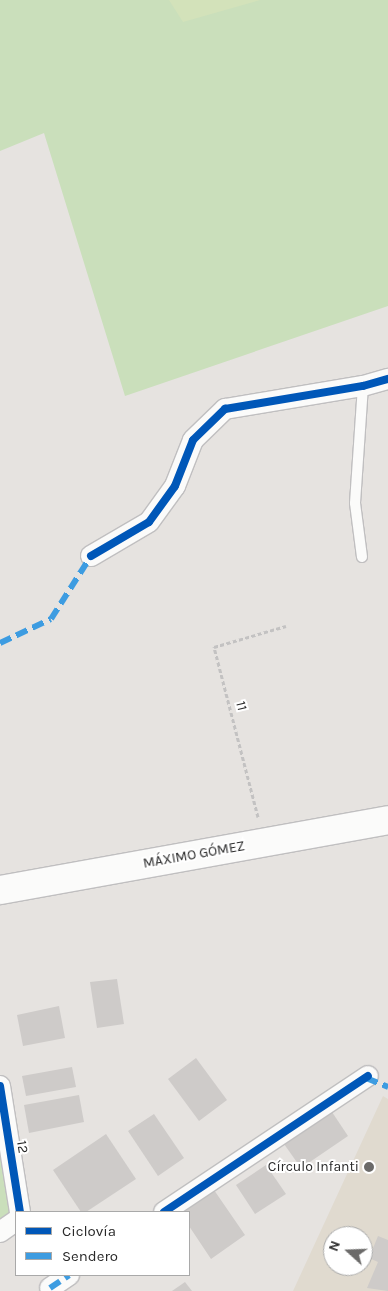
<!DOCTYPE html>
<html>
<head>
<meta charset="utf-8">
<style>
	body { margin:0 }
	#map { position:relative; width:388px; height:1291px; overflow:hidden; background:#e6e3e0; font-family:Karla,sans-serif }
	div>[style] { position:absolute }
	.education>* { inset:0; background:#e0dacf }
	.green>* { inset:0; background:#cadfbb }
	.pitch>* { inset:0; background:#d3e2ba }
	.building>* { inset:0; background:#cecbc9 }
	.path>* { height:3px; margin-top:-1.5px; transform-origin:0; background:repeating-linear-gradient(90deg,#c3c2c2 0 4px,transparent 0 6.5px) }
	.roads { filter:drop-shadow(1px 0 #c0bfc0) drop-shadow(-1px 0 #c0bfc0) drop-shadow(0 1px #c0bfc0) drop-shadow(0 -1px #c0bfc0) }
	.service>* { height:10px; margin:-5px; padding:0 5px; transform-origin:5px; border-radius:5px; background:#fbfbfa }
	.minor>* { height:20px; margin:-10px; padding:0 10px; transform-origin:10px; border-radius:10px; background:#fbfbfa }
	.secondary>* { height:28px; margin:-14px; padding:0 14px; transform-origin:14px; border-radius:14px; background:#fbfbfa }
	.quiet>* { height:6px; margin-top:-3px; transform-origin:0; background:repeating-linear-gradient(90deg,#3d9ce1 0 12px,transparent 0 18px) }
	.cycleway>* { height:8px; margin:-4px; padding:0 4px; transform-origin:4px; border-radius:4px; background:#0057b8 }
	.dots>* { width:14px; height:14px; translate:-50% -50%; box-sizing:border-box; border:2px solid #fff; border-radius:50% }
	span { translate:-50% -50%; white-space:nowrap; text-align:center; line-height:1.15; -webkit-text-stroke:4px #fff; paint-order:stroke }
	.street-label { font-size:14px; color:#292929 }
	.poi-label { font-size:14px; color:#292929 }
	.right { translate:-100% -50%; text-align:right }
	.legend { position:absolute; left:15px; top:1211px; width:175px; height:65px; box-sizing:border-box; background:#fff; border:1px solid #a9a9a9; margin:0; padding:6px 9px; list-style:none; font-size:15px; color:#292929 }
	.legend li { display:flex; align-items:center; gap:10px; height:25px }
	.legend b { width:25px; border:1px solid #a9a9a9 }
	.north { position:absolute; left:323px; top:1226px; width:50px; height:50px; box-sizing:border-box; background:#fff; border:1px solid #a9a9a9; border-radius:50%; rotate:290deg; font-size:14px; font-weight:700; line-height:20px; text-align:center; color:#292929 }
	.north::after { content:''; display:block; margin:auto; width:18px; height:22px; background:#6b6a69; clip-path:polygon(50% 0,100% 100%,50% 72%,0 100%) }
</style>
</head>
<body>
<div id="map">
	<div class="education">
		<div style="clip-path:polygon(evenodd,383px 1096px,388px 1099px,388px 1291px,293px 1291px,383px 1096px,333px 1236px,363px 1236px,363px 1266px,333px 1266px,333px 1236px)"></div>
	</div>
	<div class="green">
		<div style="clip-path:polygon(0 0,388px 0,388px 306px,125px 396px,44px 133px,0 151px)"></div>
		<div style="clip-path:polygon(0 1086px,20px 1212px,0 1232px)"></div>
	</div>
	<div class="pitch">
		<div style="clip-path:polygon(169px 0,260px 0,183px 22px)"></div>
	</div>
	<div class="building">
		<div style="clip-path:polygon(117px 979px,124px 1024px,97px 1028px,90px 982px)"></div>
		<div style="clip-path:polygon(59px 1006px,65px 1038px,23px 1046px,17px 1015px)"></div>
		<div style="clip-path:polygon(196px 1058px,227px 1100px,199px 1121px,168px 1079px)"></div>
		<div style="clip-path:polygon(72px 1067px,76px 1087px,26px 1096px,22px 1076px)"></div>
		<div style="clip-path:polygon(79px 1095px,84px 1122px,29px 1133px,24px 1105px)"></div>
		<div style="clip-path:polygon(332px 1112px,348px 1136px,301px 1168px,284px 1144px)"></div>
		<div style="clip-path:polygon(154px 1114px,184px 1158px,158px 1176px,128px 1131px)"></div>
		<div style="clip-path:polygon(106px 1134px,136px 1179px,86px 1212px,81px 1212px,53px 1170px)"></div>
		<div style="clip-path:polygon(266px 1165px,286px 1194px,255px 1214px,236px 1185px)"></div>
		<div style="clip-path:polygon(214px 1190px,245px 1235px,211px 1259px,189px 1226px,189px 1212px,181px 1212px)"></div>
		<div style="clip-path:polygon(378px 1236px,388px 1240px,388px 1291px,367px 1288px,378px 1262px,369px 1258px)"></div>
		<div style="clip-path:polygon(185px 1282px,192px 1291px,172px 1291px)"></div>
	</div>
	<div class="path">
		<div style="left:258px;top:817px;width:176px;rotate:-104.5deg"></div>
		<div style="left:214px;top:647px;width:75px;rotate:-16.3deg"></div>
	</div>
	<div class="roads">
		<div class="service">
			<div style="left:362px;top:557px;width:54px;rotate:-97.4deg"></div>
			<div style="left:355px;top:503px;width:117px;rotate:-86.1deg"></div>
		</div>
		<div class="minor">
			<div style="left:91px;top:556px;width:67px;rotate:-30.4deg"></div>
			<div style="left:149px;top:522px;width:44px;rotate:-54.2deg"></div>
			<div style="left:175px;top:486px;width:49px;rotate:-68.6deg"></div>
			<div style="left:193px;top:440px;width:45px;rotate:-44.1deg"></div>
			<div style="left:225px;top:409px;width:140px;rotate:-9.5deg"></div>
			<div style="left:363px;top:386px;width:26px;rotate:-16deg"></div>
			<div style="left:0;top:1086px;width:128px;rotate:81deg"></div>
			<div style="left:164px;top:1212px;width:245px;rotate:-33.7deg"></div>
			<div style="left:0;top:1232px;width:19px;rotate:-35deg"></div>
			<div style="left:50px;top:1288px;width:23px;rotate:-34deg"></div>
		</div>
		<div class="secondary">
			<div style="left:0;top:890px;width:394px;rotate:-10.2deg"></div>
		</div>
	</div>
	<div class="quiet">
		<div style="left:0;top:643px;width:56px;rotate:-25.2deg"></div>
		<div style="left:51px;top:619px;width:75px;rotate:-57.6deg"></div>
		<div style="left:366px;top:1078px;width:24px;rotate:22deg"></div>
		<div style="left:50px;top:1288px;width:23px;rotate:-34deg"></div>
	</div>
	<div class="cycleway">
		<div style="left:91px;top:556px;width:67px;rotate:-30.4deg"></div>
		<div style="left:149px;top:522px;width:44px;rotate:-54.2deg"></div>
		<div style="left:175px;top:486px;width:49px;rotate:-68.6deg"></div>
		<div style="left:193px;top:440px;width:45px;rotate:-44.1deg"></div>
		<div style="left:225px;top:409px;width:140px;rotate:-9.5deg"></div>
		<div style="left:363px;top:386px;width:26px;rotate:-16deg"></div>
		<div style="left:0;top:1086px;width:128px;rotate:81deg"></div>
		<div style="left:164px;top:1212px;width:245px;rotate:-33.7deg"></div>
	</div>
	<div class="dots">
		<div style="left:369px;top:1167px;background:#6b6a69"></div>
	</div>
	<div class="street-label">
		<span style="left:241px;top:706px;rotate:76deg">11</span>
		<span style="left:194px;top:855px;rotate:-10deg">MÁXIMO GÓMEZ</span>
		<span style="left:22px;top:1147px;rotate:81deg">12</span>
	</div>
	<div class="poi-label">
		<span class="right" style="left:359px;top:1167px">Círculo Infanti</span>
	</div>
	<ul class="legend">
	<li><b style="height:6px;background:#0057b8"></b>Ciclovía</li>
	<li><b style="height:6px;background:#3d9ce1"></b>Sendero</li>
	</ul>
	<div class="north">N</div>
</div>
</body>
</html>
